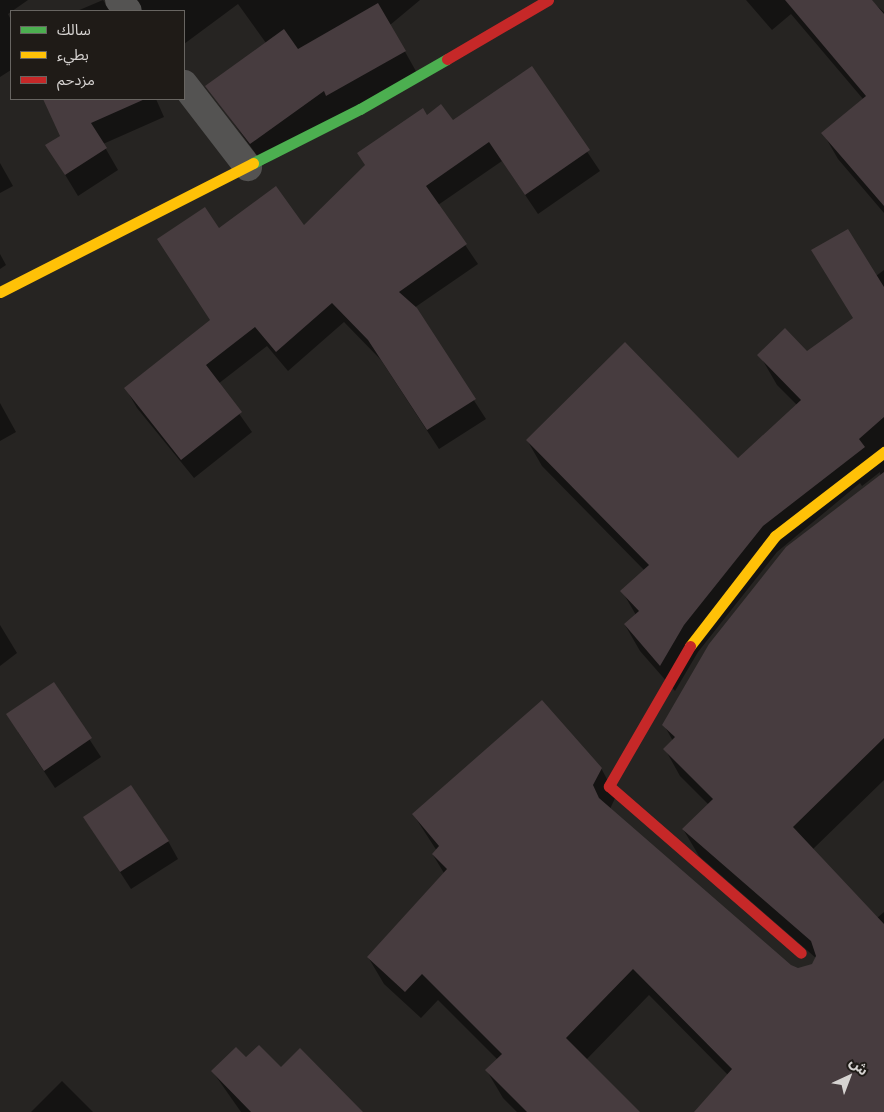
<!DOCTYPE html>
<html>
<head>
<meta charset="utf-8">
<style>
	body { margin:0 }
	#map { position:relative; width:884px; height:1112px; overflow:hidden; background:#262422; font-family:"Space Grotesk","Noto Sans Arabic",sans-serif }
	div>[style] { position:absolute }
	.shadow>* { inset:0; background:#0007 }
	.building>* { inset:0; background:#473c3f }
	.street>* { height:28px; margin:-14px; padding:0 14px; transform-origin:14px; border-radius:14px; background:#545352 }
	.fast>* { height:11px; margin:-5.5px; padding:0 5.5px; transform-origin:5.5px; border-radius:5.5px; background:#4caf50 }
	.slow>* { height:11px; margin:-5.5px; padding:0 5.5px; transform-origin:5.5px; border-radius:5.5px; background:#ffc107 }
	.jam>* { height:11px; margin:-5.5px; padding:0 5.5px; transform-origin:5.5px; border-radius:5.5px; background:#c62828 }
	span { translate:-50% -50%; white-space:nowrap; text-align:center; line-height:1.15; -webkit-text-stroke:4.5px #1f1b17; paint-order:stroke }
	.legend { position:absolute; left:10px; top:10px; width:175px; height:90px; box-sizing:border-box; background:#1f1b17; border:1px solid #686561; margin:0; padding:6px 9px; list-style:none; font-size:15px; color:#d6d3d1 }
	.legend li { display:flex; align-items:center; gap:10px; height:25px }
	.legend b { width:25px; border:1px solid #686561 }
	.north { position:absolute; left:824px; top:1052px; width:50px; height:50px; -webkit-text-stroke:4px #1f1b17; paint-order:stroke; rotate:43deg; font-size:14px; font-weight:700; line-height:20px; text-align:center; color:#d6d3d1 }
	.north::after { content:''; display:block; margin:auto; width:18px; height:22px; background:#d6d3d1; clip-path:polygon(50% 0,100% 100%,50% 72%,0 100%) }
</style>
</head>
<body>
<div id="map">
	<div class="shadow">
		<div style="clip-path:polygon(0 0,28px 0,8px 14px,11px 20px,11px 70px,0 77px)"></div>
		<div style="clip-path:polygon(103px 0,110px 11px,77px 11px)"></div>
		<div style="clip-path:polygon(125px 0,420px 0,390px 25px,417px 73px,264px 165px,207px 86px,266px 43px,238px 4px,184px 44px,184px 11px,144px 11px,129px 6px)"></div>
		<div style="clip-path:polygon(746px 0,870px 0,884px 12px,884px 213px,838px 159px,823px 133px,863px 99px,791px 14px,772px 30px)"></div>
		<div style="clip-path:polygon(531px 68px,600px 171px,538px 214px,502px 161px,438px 205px,478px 264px,414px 308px,486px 419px,439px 449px,381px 360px,344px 322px,288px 371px,267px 346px,218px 384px,252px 432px,194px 478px,137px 408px,126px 389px,211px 321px,219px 229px,304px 226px,427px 116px,453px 122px)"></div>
		<div style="clip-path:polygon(45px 99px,156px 99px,164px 117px,103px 144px,118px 170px,78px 196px,47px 145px,61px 136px)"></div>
		<div style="clip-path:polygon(0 163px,13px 186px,0 193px)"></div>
		<div style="clip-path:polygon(0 254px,6px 265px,0 269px)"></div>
		<div style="clip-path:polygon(884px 270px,884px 506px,880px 472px,862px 486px,860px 483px,777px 552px,698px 652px,675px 691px,640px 651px,625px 625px,636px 615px,622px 591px,645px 571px,542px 466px,527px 440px,738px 459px,797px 405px,777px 385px,762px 359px,807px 353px,854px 318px,844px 300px)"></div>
		<div style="clip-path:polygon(0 403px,16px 432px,0 441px)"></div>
		<div style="clip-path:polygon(884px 576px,884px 780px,812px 850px,877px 918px,884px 912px,884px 1112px,695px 1112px,728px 1075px,649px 995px,586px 1060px,638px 1112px,517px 1112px,503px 1098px,487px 1071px,498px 1060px,438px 1000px,421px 1018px,384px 984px,368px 957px,444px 873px,433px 855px,437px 851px,413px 814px,601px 768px,616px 796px,610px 809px,790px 966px,798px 970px,813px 965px,816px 958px,699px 856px,683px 829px,709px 805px,680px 776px,665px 749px,673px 741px,664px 725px)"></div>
		<div style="clip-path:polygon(0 625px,17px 653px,0 666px)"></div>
		<div style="clip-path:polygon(53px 684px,101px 757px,55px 788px,18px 732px)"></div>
		<div style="clip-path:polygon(85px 818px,168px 841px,178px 859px,131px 889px)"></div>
		<div style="clip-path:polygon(281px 1069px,361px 1112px,241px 1112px,213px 1072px)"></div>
		<div style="clip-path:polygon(62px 1081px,93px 1112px,31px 1112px)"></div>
	</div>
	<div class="building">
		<div style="clip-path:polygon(785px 0,872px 0,884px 14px,884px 206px,821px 133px,866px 96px)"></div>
		<div style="clip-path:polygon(378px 3px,406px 51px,326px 96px,324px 91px,250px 144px,205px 86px,284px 29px,298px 49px)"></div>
		<div style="clip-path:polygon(532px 66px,590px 150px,525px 195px,489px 142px,426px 186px,467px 244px,399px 292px,417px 308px,476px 399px,427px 430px,368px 340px,332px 303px,276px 352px,255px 327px,206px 365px,242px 412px,181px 460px,124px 388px,210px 320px,157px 239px,205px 207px,219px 228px,276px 186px,304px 225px,365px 165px,357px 153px,423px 108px,427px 115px,441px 104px,453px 120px)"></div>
		<div style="clip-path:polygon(43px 99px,145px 99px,91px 123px,107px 148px,65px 175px,45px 145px,60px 136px)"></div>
		<div style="clip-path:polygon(848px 229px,884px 287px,884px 417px,859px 439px,865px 447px,763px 526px,684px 625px,660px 666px,624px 624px,639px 611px,620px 591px,649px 565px,526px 440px,625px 342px,738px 458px,801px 400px,757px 355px,785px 328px,807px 351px,853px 318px,811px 250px)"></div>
		<div style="clip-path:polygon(884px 472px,884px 738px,793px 827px,884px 924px,884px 1112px,694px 1112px,732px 1069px,633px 969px,566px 1038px,640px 1112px,527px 1112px,485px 1070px,502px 1054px,422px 974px,405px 992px,367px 957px,447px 869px,432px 854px,439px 846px,412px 814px,542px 700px,602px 768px,593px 785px,599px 798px,791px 965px,798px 968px,812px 964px,816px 956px,811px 941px,682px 829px,713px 799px,663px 749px,675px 737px,662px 725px,709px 644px,786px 547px)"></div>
		<div style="clip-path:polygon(54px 682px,92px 738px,44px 771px,6px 714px)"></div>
		<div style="clip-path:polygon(131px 785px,169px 841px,120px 872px,83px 817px)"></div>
		<div style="clip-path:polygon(259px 1045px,281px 1067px,300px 1048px,363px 1112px,251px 1112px,211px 1071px,236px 1047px,246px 1057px)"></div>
	</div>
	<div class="street">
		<div style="left:119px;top:0;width:14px;rotate:51deg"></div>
		<div style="left:184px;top:84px;width:105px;rotate:52.4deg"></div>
	</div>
	<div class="fast">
		<div style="left:253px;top:163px;width:120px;rotate:-26.8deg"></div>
		<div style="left:360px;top:109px;width:100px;rotate:-29.9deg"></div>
	</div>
	<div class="slow">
		<div style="left:0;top:292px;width:284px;rotate:-27deg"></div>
		<div style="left:690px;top:646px;width:139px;rotate:-52.3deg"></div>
		<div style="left:775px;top:536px;width:138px;rotate:-37.6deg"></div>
	</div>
	<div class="jam">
		<div style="left:447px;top:59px;width:117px;rotate:-30.3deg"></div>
		<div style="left:690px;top:646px;width:162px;rotate:120.1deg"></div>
		<div style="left:609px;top:786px;width:254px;rotate:41deg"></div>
	</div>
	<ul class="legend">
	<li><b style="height:6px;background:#4caf50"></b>سالك</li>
	<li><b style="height:6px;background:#ffc107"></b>بطيء</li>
	<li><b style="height:6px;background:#c62828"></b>مزدحم</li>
	</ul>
	<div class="north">ش</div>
</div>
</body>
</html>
